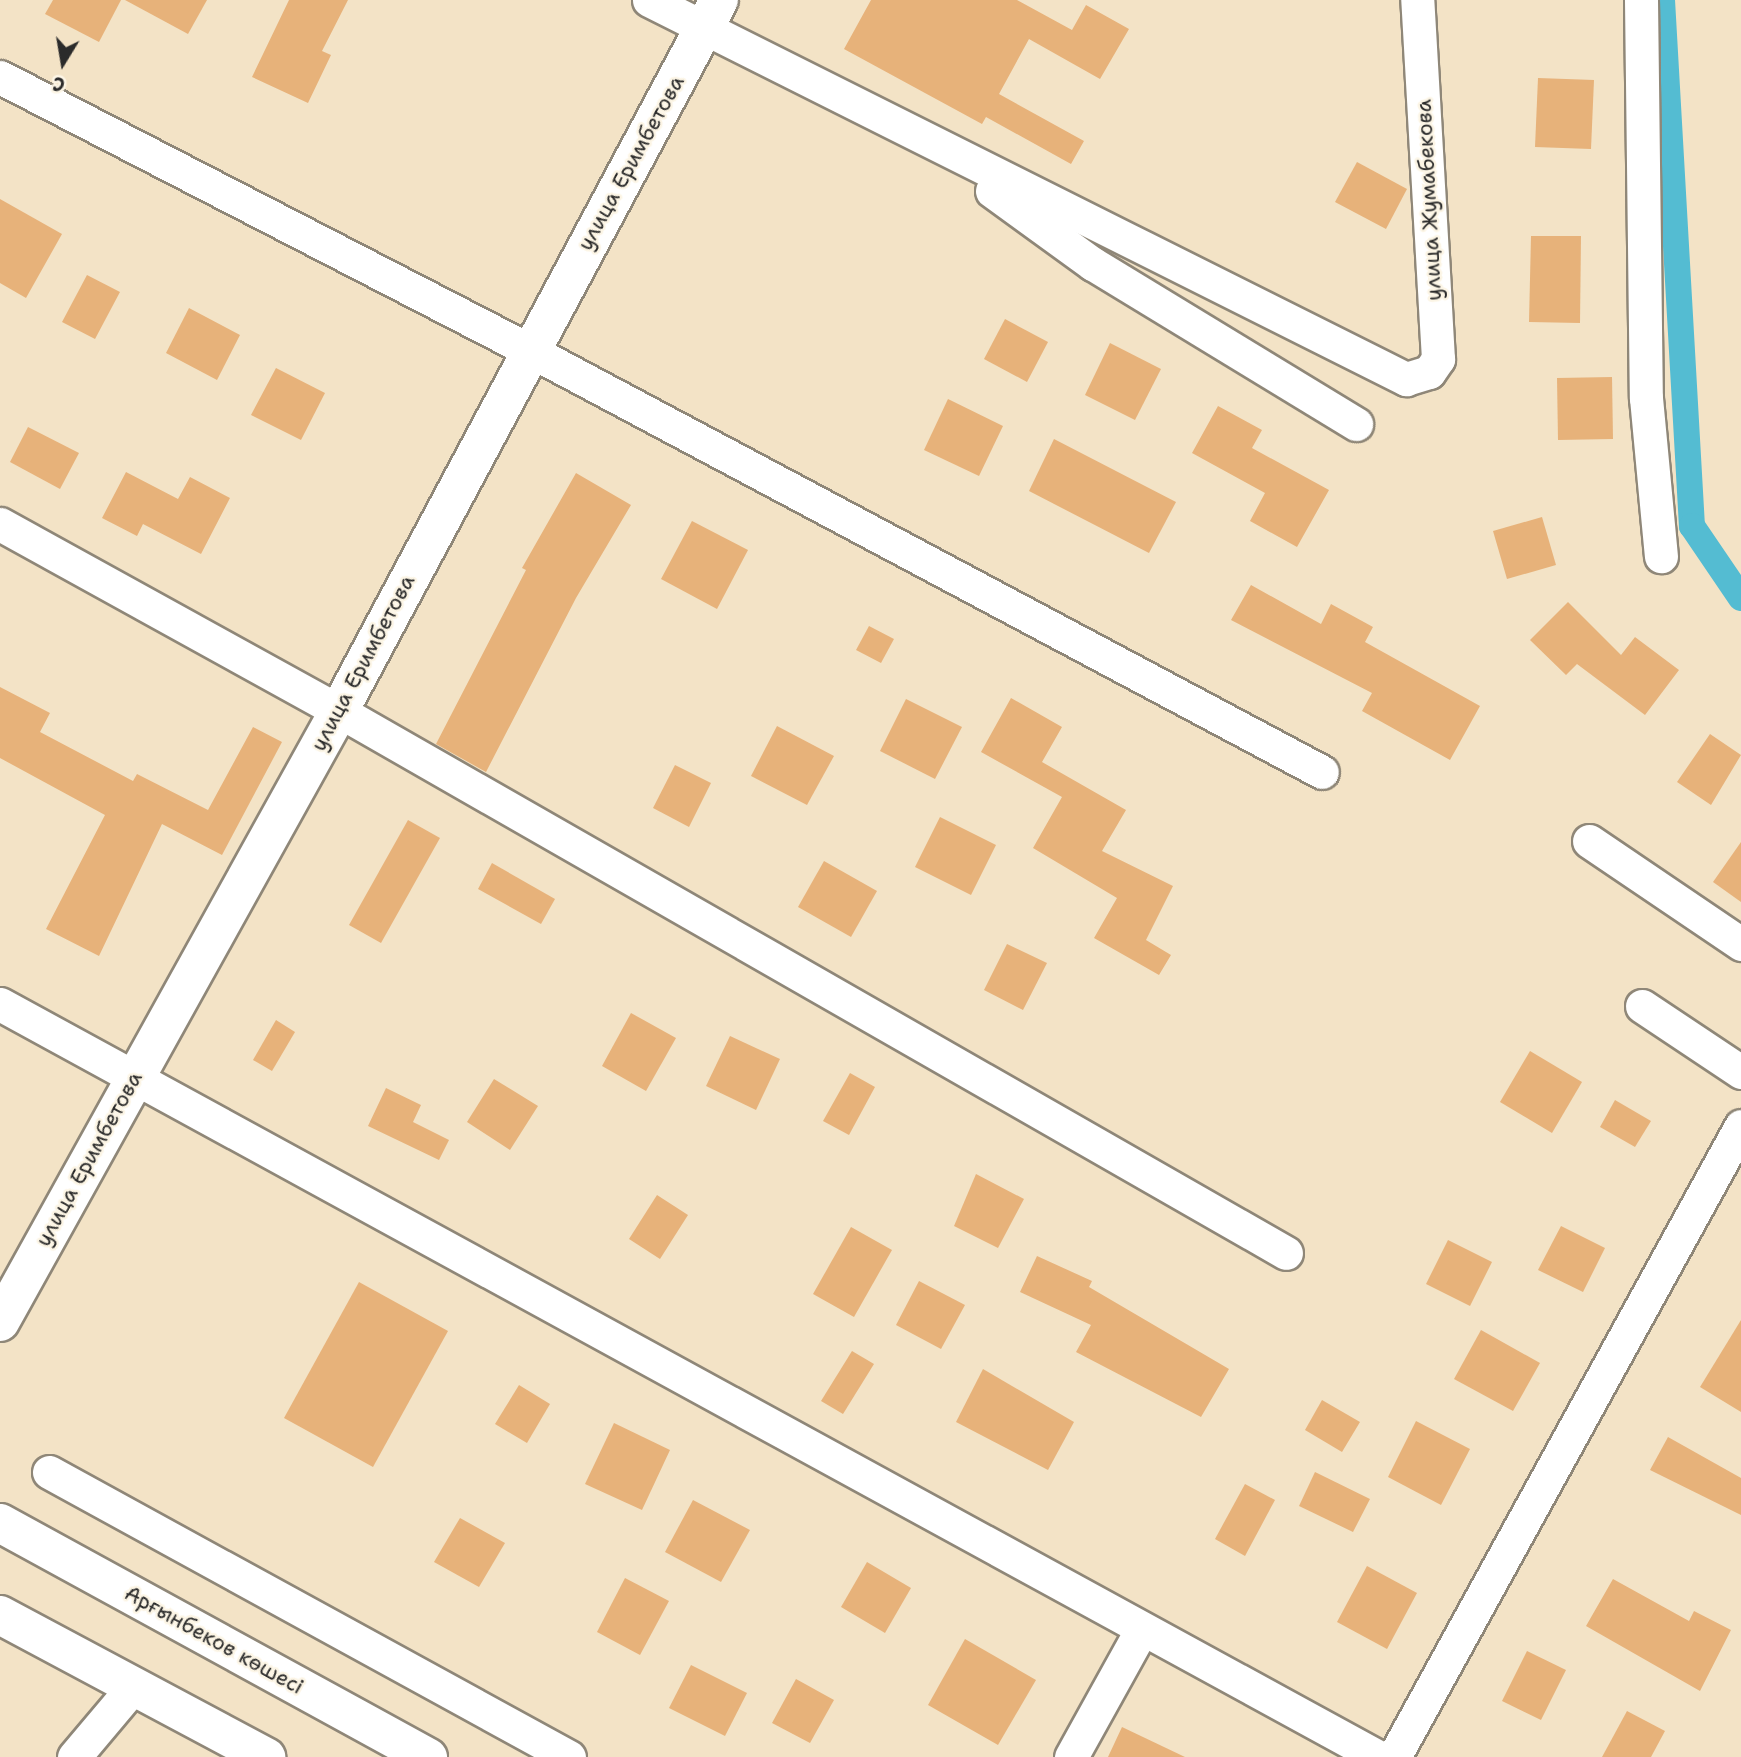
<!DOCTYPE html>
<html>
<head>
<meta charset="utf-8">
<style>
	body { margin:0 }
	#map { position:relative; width:1741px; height:1757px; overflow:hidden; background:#f3e3c6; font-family:"Shantell Sans",sans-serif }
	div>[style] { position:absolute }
	.canal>* { height:26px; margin:-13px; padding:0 13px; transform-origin:13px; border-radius:13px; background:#54bcd2 }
	.building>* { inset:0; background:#e7b27a }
	.roads { filter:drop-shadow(2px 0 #8f8778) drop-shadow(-2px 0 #8f8778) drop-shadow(0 2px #8f8778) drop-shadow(0 -2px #8f8778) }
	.minor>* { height:33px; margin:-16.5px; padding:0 16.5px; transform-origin:16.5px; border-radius:16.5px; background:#fff }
	.major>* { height:38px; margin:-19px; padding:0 19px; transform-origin:19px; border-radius:19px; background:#fff }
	span { translate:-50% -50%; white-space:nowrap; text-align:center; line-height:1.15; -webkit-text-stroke:5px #fcf5e5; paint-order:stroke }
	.street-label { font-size:21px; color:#2b2b2b }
	.north { position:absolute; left:28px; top:28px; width:70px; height:70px; -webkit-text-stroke:5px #fcf5e5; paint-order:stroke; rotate:191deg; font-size:19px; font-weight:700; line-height:28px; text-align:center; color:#2b2b2b }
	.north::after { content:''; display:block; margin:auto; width:24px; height:32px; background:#2b2b2b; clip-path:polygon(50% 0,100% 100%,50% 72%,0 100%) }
</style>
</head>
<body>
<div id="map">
	<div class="canal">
		<div style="left:1662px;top:0;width:527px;rotate:86.74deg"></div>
		<div style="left:1692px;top:526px;width:87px;rotate:55.8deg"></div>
	</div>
	<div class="building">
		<div style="clip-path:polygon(53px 0,121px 0,99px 42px,45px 14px)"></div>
		<div style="clip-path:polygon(125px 0,207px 0,188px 34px)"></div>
		<div style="clip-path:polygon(289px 0,348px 0,322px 51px,331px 55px,308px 103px,252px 77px)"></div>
		<div style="clip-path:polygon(871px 0,1017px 0,1072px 30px,1086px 5px,1129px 29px,1100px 79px,1029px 39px,999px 94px,1084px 141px,1071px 164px,986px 117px,982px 124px,844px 49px)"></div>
		<div style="clip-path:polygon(1538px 78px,1594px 80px,1591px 149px,1535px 147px)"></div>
		<div style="clip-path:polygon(1357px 162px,1407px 189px,1386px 229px,1335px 202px)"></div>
		<div style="clip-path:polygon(0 199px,62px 234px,26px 298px,0 283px)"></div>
		<div style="clip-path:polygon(1531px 236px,1581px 236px,1580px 323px,1529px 322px)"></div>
		<div style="clip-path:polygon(87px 275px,120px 292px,95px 339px,62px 322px)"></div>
		<div style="clip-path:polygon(189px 308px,240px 335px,217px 380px,166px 353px)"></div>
		<div style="clip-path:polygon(1005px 319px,1048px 342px,1027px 382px,984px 359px)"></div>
		<div style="clip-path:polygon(1110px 343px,1161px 369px,1135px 420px,1085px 395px)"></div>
		<div style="clip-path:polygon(276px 368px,325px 393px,301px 440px,251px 415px)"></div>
		<div style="clip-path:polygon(1612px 377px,1613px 439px,1558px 440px,1557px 378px)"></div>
		<div style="clip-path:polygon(948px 399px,1003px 426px,979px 476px,924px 450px)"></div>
		<div style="clip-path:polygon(1218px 406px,1262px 430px,1252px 448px,1329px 490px,1297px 547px,1250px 521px,1265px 493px,1192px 453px)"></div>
		<div style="clip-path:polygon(28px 427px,79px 453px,60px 489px,10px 462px)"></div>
		<div style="clip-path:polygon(1054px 439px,1176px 502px,1149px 553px,1029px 491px)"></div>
		<div style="clip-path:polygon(126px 472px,178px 499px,190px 477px,230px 498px,201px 554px,143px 524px,137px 536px,102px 518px)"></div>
		<div style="clip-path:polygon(576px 473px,631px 505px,576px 598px,486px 772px,436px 744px,526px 570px,522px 568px)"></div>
		<div style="clip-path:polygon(1542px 517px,1556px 565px,1507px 579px,1493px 531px)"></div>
		<div style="clip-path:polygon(692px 521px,748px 550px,717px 609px,661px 579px)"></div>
		<div style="clip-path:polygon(1251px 585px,1321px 624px,1331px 604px,1373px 627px,1365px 642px,1480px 706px,1450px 760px,1362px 711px,1372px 693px,1231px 620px)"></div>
		<div style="clip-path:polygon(1568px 602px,1621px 655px,1635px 637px,1679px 670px,1645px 715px,1577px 664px,1566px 675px,1530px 640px)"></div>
		<div style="clip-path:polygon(869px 626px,894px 639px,881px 663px,856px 650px)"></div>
		<div style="clip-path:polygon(0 687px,50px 713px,40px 732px,133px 781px,137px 774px,208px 810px,253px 727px,282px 742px,222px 855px,162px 824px,99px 956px,46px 929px,105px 815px,0 758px)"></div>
		<div style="clip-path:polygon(1011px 698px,1062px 727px,1042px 762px,1126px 810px,1102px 851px,1173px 886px,1146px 940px,1171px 955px,1159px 975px,1094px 938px,1117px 898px,1033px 848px,1062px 797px,981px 752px)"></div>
		<div style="clip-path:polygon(906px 699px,962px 727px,935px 779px,880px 751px)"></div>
		<div style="clip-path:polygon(777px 726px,834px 756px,807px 805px,751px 776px)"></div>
		<div style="clip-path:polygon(1710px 734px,1741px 755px,1711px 805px,1677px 782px)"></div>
		<div style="clip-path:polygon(675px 765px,711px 783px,689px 827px,653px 808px)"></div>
		<div style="clip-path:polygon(940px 817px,996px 845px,971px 895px,915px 867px)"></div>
		<div style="clip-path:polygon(408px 820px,440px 838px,381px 943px,349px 925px)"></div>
		<div style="clip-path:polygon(1741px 842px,1741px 902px,1713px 882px)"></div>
		<div style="clip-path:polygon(824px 861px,877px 891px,851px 937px,798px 907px)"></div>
		<div style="clip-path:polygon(492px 863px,555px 899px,541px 924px,478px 889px)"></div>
		<div style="clip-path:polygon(1007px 944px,1047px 963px,1023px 1010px,984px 990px)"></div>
		<div style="clip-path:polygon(631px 1013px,676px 1038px,646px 1091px,602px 1066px)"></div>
		<div style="clip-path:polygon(276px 1020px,295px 1032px,272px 1071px,253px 1060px)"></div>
		<div style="clip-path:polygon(730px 1036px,780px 1059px,756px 1110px,706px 1086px)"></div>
		<div style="clip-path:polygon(1530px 1051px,1582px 1082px,1552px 1133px,1500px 1102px)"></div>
		<div style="clip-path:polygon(850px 1073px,875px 1087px,849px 1135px,823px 1121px)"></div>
		<div style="clip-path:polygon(494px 1079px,538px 1106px,510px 1150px,467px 1122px)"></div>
		<div style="clip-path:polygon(386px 1088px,421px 1105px,413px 1122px,449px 1140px,439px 1160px,368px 1126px)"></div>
		<div style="clip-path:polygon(1615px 1100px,1651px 1121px,1635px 1147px,1600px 1127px)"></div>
		<div style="clip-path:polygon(976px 1174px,1024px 1199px,998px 1248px,954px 1226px)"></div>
		<div style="clip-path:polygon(657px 1195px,688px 1215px,660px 1259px,629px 1239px)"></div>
		<div style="clip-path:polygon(1561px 1226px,1605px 1248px,1583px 1292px,1538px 1270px)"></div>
		<div style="clip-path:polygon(851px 1227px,892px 1250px,854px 1317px,813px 1294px)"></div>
		<div style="clip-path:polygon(1448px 1240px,1492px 1262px,1470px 1306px,1426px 1284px)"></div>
		<div style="clip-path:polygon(1037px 1256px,1092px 1281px,1089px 1287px,1229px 1369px,1201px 1417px,1076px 1352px,1091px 1325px,1020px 1292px)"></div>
		<div style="clip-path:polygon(919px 1281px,965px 1305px,941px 1349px,896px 1325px)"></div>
		<div style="clip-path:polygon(359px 1282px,448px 1331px,373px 1467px,284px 1418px)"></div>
		<div style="clip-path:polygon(1741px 1320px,1741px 1412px,1700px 1387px)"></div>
		<div style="clip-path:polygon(1481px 1330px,1540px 1363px,1513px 1411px,1454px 1379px)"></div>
		<div style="clip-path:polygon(852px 1351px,874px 1364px,843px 1414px,821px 1401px)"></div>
		<div style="clip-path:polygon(983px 1369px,1074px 1422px,1048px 1470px,956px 1422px)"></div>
		<div style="clip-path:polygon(519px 1385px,550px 1404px,527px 1443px,495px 1424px)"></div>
		<div style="clip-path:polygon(1322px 1400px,1360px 1422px,1342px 1452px,1305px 1430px)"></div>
		<div style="clip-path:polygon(1416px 1421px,1470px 1449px,1441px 1505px,1388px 1477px)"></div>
		<div style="clip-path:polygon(614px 1423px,670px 1450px,642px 1510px,585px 1484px)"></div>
		<div style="clip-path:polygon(1668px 1437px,1741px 1478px,1741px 1515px,1650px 1470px)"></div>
		<div style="clip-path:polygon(1315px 1472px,1370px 1499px,1353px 1532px,1299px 1506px)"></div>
		<div style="clip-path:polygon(1245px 1484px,1275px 1500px,1245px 1556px,1215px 1539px)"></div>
		<div style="clip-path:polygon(693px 1500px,750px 1530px,721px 1582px,665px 1552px)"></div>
		<div style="clip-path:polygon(460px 1518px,505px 1543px,479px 1587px,434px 1562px)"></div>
		<div style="clip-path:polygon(867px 1562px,911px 1588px,885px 1633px,841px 1607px)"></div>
		<div style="clip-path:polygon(1367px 1566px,1417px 1593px,1387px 1649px,1337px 1622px)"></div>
		<div style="clip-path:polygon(625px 1578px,669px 1601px,640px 1655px,597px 1632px)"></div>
		<div style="clip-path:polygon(1613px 1579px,1689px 1621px,1694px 1611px,1731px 1630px,1700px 1691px,1586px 1626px)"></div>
		<div style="clip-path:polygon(965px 1639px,1036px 1680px,998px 1745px,928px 1705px)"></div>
		<div style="clip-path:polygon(1527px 1651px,1566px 1670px,1541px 1720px,1502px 1701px)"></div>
		<div style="clip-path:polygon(691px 1665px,747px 1693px,725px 1736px,669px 1708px)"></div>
		<div style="clip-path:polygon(796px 1679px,834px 1700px,810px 1743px,772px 1723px)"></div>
		<div style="clip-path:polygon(1627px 1711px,1665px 1731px,1651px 1757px,1602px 1757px)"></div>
		<div style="clip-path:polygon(1122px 1727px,1185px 1757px,1108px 1757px)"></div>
	</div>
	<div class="roads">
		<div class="minor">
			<div style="left:649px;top:0;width:847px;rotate:26.6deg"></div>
			<div style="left:1406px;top:379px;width:24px;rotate:-17deg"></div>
			<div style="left:1429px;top:372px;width:16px;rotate:-55deg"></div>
			<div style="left:1438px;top:359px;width:360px;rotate:-93.3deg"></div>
			<div style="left:1641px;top:0;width:398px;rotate:89.3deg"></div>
			<div style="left:1646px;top:398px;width:159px;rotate:84.6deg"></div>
			<div style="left:0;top:77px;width:595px;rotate:27.3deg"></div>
			<div style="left:529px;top:350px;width:898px;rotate:28.02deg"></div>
			<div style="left:992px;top:191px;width:125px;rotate:35.9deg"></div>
			<div style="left:1093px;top:264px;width:308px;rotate:31.3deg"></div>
			<div style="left:0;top:524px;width:387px;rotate:28.9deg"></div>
			<div style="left:339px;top:711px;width:1091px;rotate:29.78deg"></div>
			<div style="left:1589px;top:841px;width:184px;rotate:34.1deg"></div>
			<div style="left:0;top:1004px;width:1570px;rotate:28.65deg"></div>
			<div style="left:1642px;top:1006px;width:119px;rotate:33.7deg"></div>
			<div style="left:49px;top:1472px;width:593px;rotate:28.73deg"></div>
			<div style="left:74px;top:1757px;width:92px;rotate:-49.9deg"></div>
			<div style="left:1071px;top:1757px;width:146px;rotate:-61deg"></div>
			<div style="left:1394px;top:1757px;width:720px;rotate:-61.19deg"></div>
		</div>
		<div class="major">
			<div style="left:0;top:1322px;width:699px;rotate:-60.98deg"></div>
			<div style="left:339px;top:711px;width:806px;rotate:-61.88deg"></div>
			<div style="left:0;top:1523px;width:488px;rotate:28.7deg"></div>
			<div style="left:0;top:1615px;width:302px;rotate:28.1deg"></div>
		</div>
	</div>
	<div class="street-label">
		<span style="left:631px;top:163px;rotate:-61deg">улица Еримбетова</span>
		<span style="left:1429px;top:200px;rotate:-93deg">улица Жумабекова</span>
		<span style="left:363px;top:663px;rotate:-62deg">улица Еримбетова</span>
		<span style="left:89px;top:1159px;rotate:-61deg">улица Еримбетова</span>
		<span style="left:214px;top:1640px;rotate:29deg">Арғынбеков көшесі</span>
	</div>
	<div class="north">С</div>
</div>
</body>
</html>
